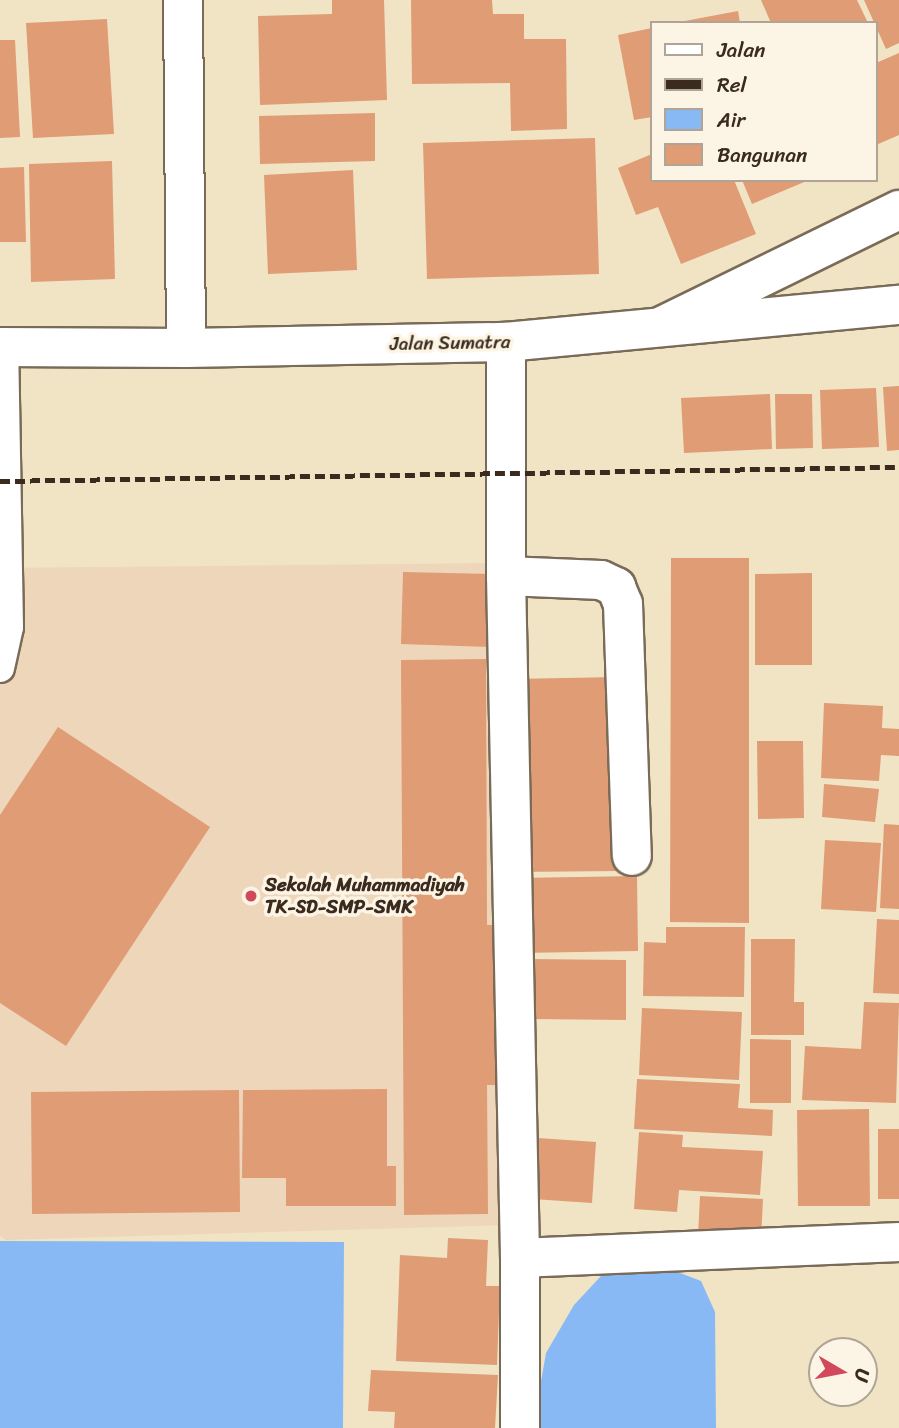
<!DOCTYPE html>
<html>
<head>
<meta charset="utf-8">
<style>
	body { margin:0 }
	#map { position:relative; width:899px; height:1428px; overflow:hidden; background:#f0e4c5; font-family:Sriracha,sans-serif }
	div>[style] { position:absolute }
	.built>* { inset:0; background:#eed6bb }
	.water>* { inset:0; background:#88b9f4 }
	.building>* { inset:0; background:#df9c75 }
	.roads { filter:drop-shadow(2px 0 #7a6b58) drop-shadow(-2px 0 #7a6b58) drop-shadow(0 2px #7a6b58) drop-shadow(0 -2px #7a6b58) }
	.lane>* { height:28px; margin:-14px; padding:0 14px; transform-origin:14px; border-radius:14px; background:#fff }
	.street>* { height:38px; margin:-19px; padding:0 19px; transform-origin:19px; border-radius:19px; background:#fff }
	.highway>* { height:38px; margin:-19px; padding:0 19px; transform-origin:19px; border-radius:19px; background:#fff }
	.rail>* { height:5px; margin-top:-2.5px; transform-origin:0; background:repeating-linear-gradient(90deg,#3b2a1e 0 10px,transparent 0 15px) }
	.dots>* { width:19px; height:19px; translate:-50% -50%; box-sizing:border-box; border:4px solid #fcf5e5; border-radius:50% }
	span { translate:-50% -50%; white-space:nowrap; text-align:center; line-height:1.15; -webkit-text-stroke:7px #fcf5e5; paint-order:stroke }
	.street-label { font-size:19px; color:#3b2a1e }
	.poi-label { font-size:19px; color:#3b2a1e; font-weight:700 }
	.left { translate:0 -50%; text-align:left }
	.legend { position:absolute; left:650px; top:21px; width:228px; height:161px; box-sizing:border-box; background:#fcf5e5; border:2px solid #afa495; margin:0; padding:9px 12px; list-style:none; font-size:21px; color:#3b2a1e }
	.legend li { display:flex; align-items:center; gap:14px; height:35px }
	.legend b { width:35px; border:2px solid #afa495 }
	.north { position:absolute; left:808px; top:1337px; width:70px; height:70px; box-sizing:border-box; background:#fcf5e5; border:2px solid #afa495; border-radius:50%; rotate:100deg; font-size:19px; font-weight:700; line-height:28px; text-align:center; color:#3b2a1e }
	.north::after { content:''; display:block; margin:auto; width:24px; height:32px; background:#d1495b; clip-path:polygon(50% 0,100% 100%,50% 72%,0 100%) }
</style>
</head>
<body>
<div id="map">
	<div class="built">
		<div style="clip-path:polygon(497px 563px,509px 1225px,6px 1240px,0 1236px,0 568px)"></div>
	</div>
	<div class="water">
		<div style="clip-path:polygon(0 1241px,344px 1242px,343px 1428px,0 1428px)"></div>
		<div style="clip-path:polygon(667px 1268px,701px 1281px,715px 1312px,716px 1428px,536px 1428px,536px 1410px,546px 1353px,574px 1305px,601px 1276px)"></div>
	</div>
	<div class="building">
		<div style="clip-path:polygon(332px 0,384px 0,387px 100px,260px 105px,258px 16px,332px 14px)"></div>
		<div style="clip-path:polygon(411px 0,492px 0,493px 14px,524px 14px,524px 39px,566px 39px,567px 129px,511px 131px,510px 83px,412px 84px)"></div>
		<div style="clip-path:polygon(761px 0,857px 0,868px 23px,771px 23px)"></div>
		<div style="clip-path:polygon(864px 0,899px 0,899px 43px,886px 49px)"></div>
		<div style="clip-path:polygon(738px 11px,740px 23px,685px 23px,685px 21px)"></div>
		<div style="clip-path:polygon(107px 19px,114px 134px,33px 138px,26px 23px)"></div>
		<div style="clip-path:polygon(652px 28px,652px 117px,634px 120px,618px 35px)"></div>
		<div style="clip-path:polygon(0 40px,15px 40px,20px 137px,0 138px)"></div>
		<div style="clip-path:polygon(899px 53px,899px 135px,876px 145px,876px 63px)"></div>
		<div style="clip-path:polygon(375px 113px,375px 161px,260px 164px,259px 116px)"></div>
		<div style="clip-path:polygon(595px 138px,599px 274px,427px 279px,423px 143px)"></div>
		<div style="clip-path:polygon(652px 154px,652px 180px,734px 180px,756px 234px,681px 264px,658px 207px,636px 215px,618px 168px)"></div>
		<div style="clip-path:polygon(112px 161px,115px 279px,31px 282px,29px 164px)"></div>
		<div style="clip-path:polygon(24px 167px,26px 242px,0 242px,0 168px)"></div>
		<div style="clip-path:polygon(353px 170px,357px 270px,268px 274px,264px 175px)"></div>
		<div style="clip-path:polygon(742px 180px,809px 180px,752px 204px)"></div>
		<div style="clip-path:polygon(899px 386px,899px 450px,887px 451px,883px 387px)"></div>
		<div style="clip-path:polygon(876px 388px,879px 447px,822px 449px,820px 390px)"></div>
		<div style="clip-path:polygon(770px 394px,772px 449px,684px 453px,681px 398px)"></div>
		<div style="clip-path:polygon(775px 394px,812px 394px,813px 448px,776px 449px)"></div>
		<div style="clip-path:polygon(671px 558px,749px 558px,749px 923px,670px 922px)"></div>
		<div style="clip-path:polygon(403px 572px,492px 574px,490px 647px,401px 644px)"></div>
		<div style="clip-path:polygon(812px 573px,812px 665px,755px 665px,755px 574px)"></div>
		<div style="clip-path:polygon(486px 659px,487px 925px,508px 925px,508px 1085px,487px 1085px,488px 1214px,404px 1215px,401px 660px)"></div>
		<div style="clip-path:polygon(617px 677px,618px 871px,515px 872px,513px 679px)"></div>
		<div style="clip-path:polygon(824px 703px,883px 706px,882px 728px,899px 729px,899px 756px,881px 755px,879px 781px,821px 778px)"></div>
		<div style="clip-path:polygon(58px 727px,210px 827px,66px 1046px,0 1003px,0 815px)"></div>
		<div style="clip-path:polygon(757px 741px,803px 741px,804px 818px,758px 819px)"></div>
		<div style="clip-path:polygon(824px 784px,879px 789px,875px 822px,822px 817px)"></div>
		<div style="clip-path:polygon(884px 824px,899px 825px,899px 909px,880px 908px)"></div>
		<div style="clip-path:polygon(825px 840px,881px 843px,876px 912px,821px 909px)"></div>
		<div style="clip-path:polygon(637px 876px,638px 951px,519px 953px,518px 878px)"></div>
		<div style="clip-path:polygon(877px 919px,899px 920px,899px 994px,873px 993px)"></div>
		<div style="clip-path:polygon(666px 927px,745px 927px,744px 997px,643px 996px,644px 942px,666px 943px)"></div>
		<div style="clip-path:polygon(751px 939px,795px 939px,794px 1002px,804px 1002px,804px 1035px,751px 1035px)"></div>
		<div style="clip-path:polygon(530px 959px,626px 960px,626px 1020px,529px 1019px)"></div>
		<div style="clip-path:polygon(864px 1002px,899px 1003px,896px 1103px,802px 1100px,805px 1046px,861px 1049px)"></div>
		<div style="clip-path:polygon(642px 1008px,742px 1012px,739px 1080px,639px 1075px)"></div>
		<div style="clip-path:polygon(750px 1039px,791px 1040px,791px 1103px,750px 1103px)"></div>
		<div style="clip-path:polygon(637px 1079px,740px 1084px,738px 1108px,773px 1110px,772px 1136px,634px 1129px)"></div>
		<div style="clip-path:polygon(387px 1089px,387px 1166px,396px 1166px,396px 1206px,286px 1206px,286px 1178px,242px 1178px,243px 1090px)"></div>
		<div style="clip-path:polygon(239px 1090px,240px 1212px,32px 1214px,31px 1092px)"></div>
		<div style="clip-path:polygon(869px 1109px,870px 1206px,798px 1206px,797px 1110px)"></div>
		<div style="clip-path:polygon(878px 1129px,899px 1129px,899px 1199px,878px 1199px)"></div>
		<div style="clip-path:polygon(639px 1132px,683px 1135px,682px 1147px,763px 1151px,760px 1195px,679px 1190px,677px 1212px,634px 1209px)"></div>
		<div style="clip-path:polygon(538px 1138px,596px 1142px,592px 1203px,533px 1199px)"></div>
		<div style="clip-path:polygon(700px 1196px,763px 1199px,761px 1239px,698px 1236px)"></div>
		<div style="clip-path:polygon(448px 1238px,488px 1240px,486px 1286px,500px 1286px,497px 1365px,396px 1361px,400px 1255px,447px 1258px)"></div>
		<div style="clip-path:polygon(371px 1370px,498px 1375px,495px 1428px,394px 1428px,395px 1412px,368px 1411px)"></div>
	</div>
	<div class="roads">
		<div class="lane">
			<div style="left:0;top:668px;width:42px;rotate:-77.6deg"></div>
			<div style="left:9px;top:627px;width:280px;rotate:-91deg"></div>
		</div>
		<div class="street">
			<div style="left:183px;top:0;width:348px;rotate:89.5deg"></div>
			<div style="left:662px;top:326px;width:264px;rotate:-26.1deg"></div>
			<div style="left:506px;top:342px;width:234px;rotate:90deg"></div>
			<div style="left:506px;top:576px;width:682px;rotate:88.82deg"></div>
			<div style="left:520px;top:1258px;width:170px;rotate:90deg"></div>
			<div style="left:506px;top:576px;width:95px;rotate:2.4deg"></div>
			<div style="left:601px;top:580px;width:17px;rotate:25deg"></div>
			<div style="left:616px;top:587px;width:18px;rotate:68deg"></div>
			<div style="left:623px;top:604px;width:252px;rotate:88deg"></div>
			<div style="left:520px;top:1258px;width:379px;rotate:-2.4deg"></div>
		</div>
		<div class="highway">
			<div style="left:0;top:347px;width:186px;rotate:0.3deg"></div>
			<div style="left:186px;top:348px;width:320px;rotate:-1.1deg"></div>
			<div style="left:506px;top:342px;width:395px;rotate:-5.4deg"></div>
		</div>
	</div>
	<div class="rail">
		<div style="left:0;top:481px;width:899px;rotate:-0.89deg"></div>
	</div>
	<div class="dots">
		<div style="left:251px;top:896px;background:#d1495b"></div>
	</div>
	<div class="street-label">
		<span style="left:450px;top:343px;rotate:-1deg">Jalan Sumatra</span>
	</div>
	<div class="poi-label">
		<span class="left" style="left:265px;top:896px">Sekolah Muhammadiyah<br>TK-SD-SMP-SMK</span>
	</div>
	<ul class="legend">
	<li><b style="height:9px;background:#fff"></b>Jalan</li>
	<li><b style="height:9px;background:#3b2a1e"></b>Rel</li>
	<li><b style="height:19px;background:#88b9f4"></b>Air</li>
	<li><b style="height:19px;background:#df9c75"></b>Bangunan</li>
	</ul>
	<div class="north">U</div>
</div>
</body>
</html>
